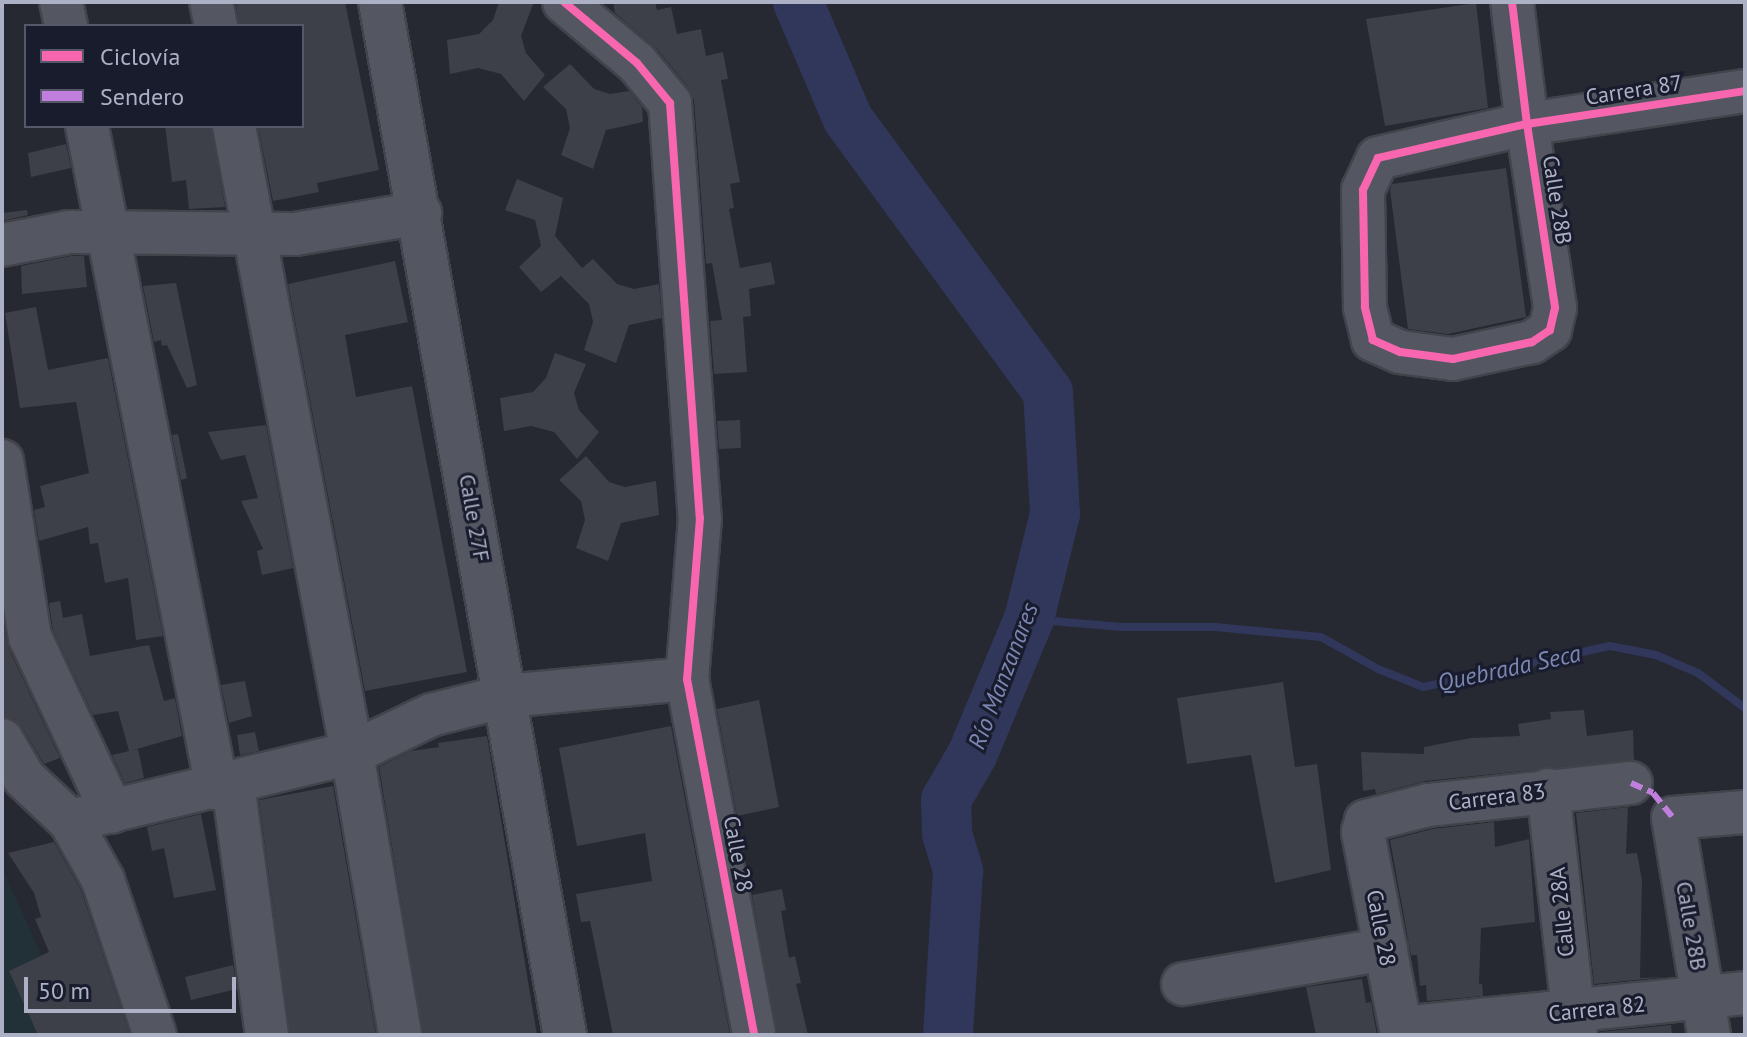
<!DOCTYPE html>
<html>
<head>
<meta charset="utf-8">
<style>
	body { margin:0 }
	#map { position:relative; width:1747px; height:1037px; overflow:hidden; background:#262832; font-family:"PT Sans",sans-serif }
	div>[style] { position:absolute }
	.green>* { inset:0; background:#223038 }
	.stream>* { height:8px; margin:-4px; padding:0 4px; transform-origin:4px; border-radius:4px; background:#30375a }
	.river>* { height:50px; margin:-25px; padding:0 25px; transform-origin:25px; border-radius:25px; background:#30375a }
	.building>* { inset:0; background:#3d3f49 }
	.roads { filter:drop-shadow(2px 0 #42434b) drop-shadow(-2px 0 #42434b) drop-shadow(0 2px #42434b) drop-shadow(0 -2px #42434b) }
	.minor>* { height:42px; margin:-21px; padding:0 21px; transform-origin:21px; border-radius:21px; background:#545761 }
	.quiet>* { height:6px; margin-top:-3px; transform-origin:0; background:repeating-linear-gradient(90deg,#c07fdc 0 12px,transparent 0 18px) }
	.cycleway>* { height:8px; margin:-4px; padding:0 4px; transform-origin:4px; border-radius:4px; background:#f766af }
	span { translate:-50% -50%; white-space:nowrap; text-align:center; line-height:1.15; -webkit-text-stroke:6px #191c2d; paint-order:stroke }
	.street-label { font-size:22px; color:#adb1c5 }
	.water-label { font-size:24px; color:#7c87b3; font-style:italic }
	.frame { position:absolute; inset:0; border:4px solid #adb1c5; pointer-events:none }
	.legend { position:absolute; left:24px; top:24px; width:280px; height:104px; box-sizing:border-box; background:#191c2d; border:2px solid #54586a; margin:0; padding:10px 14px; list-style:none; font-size:24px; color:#adb1c5 }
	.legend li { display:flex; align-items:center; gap:16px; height:40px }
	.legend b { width:40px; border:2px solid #54586a }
	.scale { position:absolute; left:24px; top:977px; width:212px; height:36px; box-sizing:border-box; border:4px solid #adb1c5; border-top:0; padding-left:10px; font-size:24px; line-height:28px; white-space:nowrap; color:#adb1c5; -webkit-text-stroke:6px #191c2d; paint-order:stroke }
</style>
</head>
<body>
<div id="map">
	<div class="green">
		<div style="clip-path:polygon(2px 868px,78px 1035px,2px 1035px)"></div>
	</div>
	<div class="stream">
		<div style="left:1029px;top:619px;width:93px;rotate:4.9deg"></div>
		<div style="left:1122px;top:627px;width:93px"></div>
		<div style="left:1215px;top:627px;width:106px;rotate:5.4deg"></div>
		<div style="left:1321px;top:637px;width:65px;rotate:29.3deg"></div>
		<div style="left:1378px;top:669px;width:48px;rotate:21.8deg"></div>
		<div style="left:1423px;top:687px;width:191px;rotate:-12.4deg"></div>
		<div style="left:1610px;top:646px;width:47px;rotate:11.1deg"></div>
		<div style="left:1656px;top:655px;width:46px;rotate:23.2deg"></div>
		<div style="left:1698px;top:673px;width:59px;rotate:36.7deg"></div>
	</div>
	<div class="river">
		<div style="left:798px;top:2px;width:127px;rotate:66.9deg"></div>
		<div style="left:848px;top:119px;width:338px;rotate:53.8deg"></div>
		<div style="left:1048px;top:392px;width:122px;rotate:86.7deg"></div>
		<div style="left:1055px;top:514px;width:108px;rotate:103.9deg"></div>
		<div style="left:1029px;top:619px;width:147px;rotate:112.7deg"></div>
		<div style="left:972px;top:755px;width:52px;rotate:120deg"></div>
		<div style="left:946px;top:800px;width:34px;rotate:88deg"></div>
		<div style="left:947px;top:834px;width:39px;rotate:73deg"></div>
		<div style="left:958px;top:871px;width:164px;rotate:93.5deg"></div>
	</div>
	<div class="building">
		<div style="clip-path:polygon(236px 2px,345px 2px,379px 170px,317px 183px,319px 192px,273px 201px,258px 126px,302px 126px,302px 26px,239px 26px)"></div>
		<div style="clip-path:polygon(499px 2px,534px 2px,521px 36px,526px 53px,545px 75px,524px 101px,501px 74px,478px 68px,450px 74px,447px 40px,479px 34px,493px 20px)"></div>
		<div style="clip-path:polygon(613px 2px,655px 2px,657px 10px,671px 7px,677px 34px,701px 29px,706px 56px,723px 52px,728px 79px,721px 80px,740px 182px,730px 184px,734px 208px,729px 209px,740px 268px,771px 262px,775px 284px,749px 289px,751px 316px,743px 317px,747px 372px,714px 374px,710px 321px,722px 320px,712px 263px,706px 264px,694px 100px,689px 88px,656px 48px,615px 13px)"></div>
		<div style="clip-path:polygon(1476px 3px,1488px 108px,1385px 126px,1366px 19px)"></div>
		<div style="clip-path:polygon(570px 64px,594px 89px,610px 94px,629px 91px,642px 107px,643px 122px,606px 130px,593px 169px,561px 155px,570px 128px,566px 109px,543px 87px)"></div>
		<div style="clip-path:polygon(165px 126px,211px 126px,225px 207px,189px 209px,186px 180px,172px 182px)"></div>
		<div style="clip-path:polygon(66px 144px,71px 168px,31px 177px,28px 153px)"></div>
		<div style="clip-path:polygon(1506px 168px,1526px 317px,1448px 334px,1408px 329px,1390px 190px,1392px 184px)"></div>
		<div style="clip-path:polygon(517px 179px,563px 198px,555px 236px,582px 268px,593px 259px,617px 284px,634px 289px,659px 284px,662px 318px,629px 325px,616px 363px,584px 350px,593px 322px,589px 304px,561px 276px,541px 292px,519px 267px,541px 246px,535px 220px,505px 210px)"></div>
		<div style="clip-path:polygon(27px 210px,28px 215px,2px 221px,2px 213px)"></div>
		<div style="clip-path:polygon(71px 256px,84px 256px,87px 287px,22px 294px,21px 266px)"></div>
		<div style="clip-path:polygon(395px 261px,408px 322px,345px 335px,356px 397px,412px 386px,467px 672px,365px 691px,288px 284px)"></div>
		<div style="clip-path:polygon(176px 283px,197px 385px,187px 388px,167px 345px,162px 346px,161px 340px,154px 342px,143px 286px)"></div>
		<div style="clip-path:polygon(36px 307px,48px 370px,108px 358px,163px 636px,136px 640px,128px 578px,105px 583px,98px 543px,90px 544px,88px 527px,39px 541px,34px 510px,45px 507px,40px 486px,89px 473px,76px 402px,20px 408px,5px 313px)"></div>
		<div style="clip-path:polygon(555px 353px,586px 364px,574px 393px,579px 410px,599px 432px,577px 459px,554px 432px,531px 426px,504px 431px,500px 398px,533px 392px,546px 378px)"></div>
		<div style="clip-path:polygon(740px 420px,741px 448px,719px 449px,717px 421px)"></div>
		<div style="clip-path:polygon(266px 425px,293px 568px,262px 575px,257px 551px,263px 549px,241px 501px,258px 498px,245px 455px,221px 460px,208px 432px)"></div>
		<div style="clip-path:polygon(178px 434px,187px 478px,181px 480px,172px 435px)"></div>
		<div style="clip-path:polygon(586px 456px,609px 482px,625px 487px,656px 481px,659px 515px,621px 523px,608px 561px,576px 548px,585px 520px,581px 501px,559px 480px)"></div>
		<div style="clip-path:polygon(60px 601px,63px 618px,82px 614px,90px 656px,149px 645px,164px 701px,175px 698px,182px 736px,130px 751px,138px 749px,144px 778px,125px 783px,112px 755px,129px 751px,118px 711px,93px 715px,53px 630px,49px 603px)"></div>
		<div style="clip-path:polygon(2px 614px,8px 647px,60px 758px,44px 764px,22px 727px,13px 719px,2px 716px)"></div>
		<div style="clip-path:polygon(245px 681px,252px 716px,229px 723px,221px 685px)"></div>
		<div style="clip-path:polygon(1283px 682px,1295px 767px,1317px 764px,1331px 870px,1275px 883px,1251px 755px,1187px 764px,1177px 698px)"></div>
		<div style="clip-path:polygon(759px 700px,779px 807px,737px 816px,717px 709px)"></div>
		<div style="clip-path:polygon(1584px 710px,1587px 736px,1633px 730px,1634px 760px,1425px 781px,1376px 794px,1375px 789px,1363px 791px,1361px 752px,1424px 754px,1424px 747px,1471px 738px,1520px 736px,1518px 724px,1551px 719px,1550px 712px)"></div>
		<div style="clip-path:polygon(671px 726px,730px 1035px,613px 1035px,590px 921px,581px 922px,576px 894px,652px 881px,645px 833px,577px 846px,559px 748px)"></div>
		<div style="clip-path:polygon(255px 732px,259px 751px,240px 755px,237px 735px)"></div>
		<div style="clip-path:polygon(487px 736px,537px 1035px,423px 1035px,379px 767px,411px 751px,439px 747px,438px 743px)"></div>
		<div style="clip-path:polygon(333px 786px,376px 1035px,290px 1035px,259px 800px)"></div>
		<div style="clip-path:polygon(1628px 807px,1626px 854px,1637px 853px,1642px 880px,1640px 978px,1666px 977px,1594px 984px,1576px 813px)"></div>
		<div style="clip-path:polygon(201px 814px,216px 890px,174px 898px,164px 848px,152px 851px,147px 827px)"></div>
		<div style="clip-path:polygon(1494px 822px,1495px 847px,1529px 839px,1535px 922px,1481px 928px,1479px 984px,1482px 984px,1483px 996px,1427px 1001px,1426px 985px,1420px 986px,1417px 955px,1411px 955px,1390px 840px,1432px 829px)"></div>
		<div style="clip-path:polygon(54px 842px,81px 890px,130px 1035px,38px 1035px,9px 971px,49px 952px,35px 919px,41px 917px,34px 893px,8px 853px)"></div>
		<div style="clip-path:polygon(782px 889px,786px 910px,781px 911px,789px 958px,795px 956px,801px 983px,796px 984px,808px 1035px,777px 1035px,752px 895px)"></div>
		<div style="clip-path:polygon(233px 965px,237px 989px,191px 1000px,185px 977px)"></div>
		<div style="clip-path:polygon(1362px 979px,1366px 1003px,1371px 1002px,1377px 1035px,1316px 1035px,1306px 987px)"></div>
		<div style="clip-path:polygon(1671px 1025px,1672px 1035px,1600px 1035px,1600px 1032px)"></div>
	</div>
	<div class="roads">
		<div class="minor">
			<div style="left:61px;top:2px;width:25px;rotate:78deg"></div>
			<div style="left:211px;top:2px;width:25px;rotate:78deg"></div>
			<div style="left:380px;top:2px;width:1049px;rotate:79.85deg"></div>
			<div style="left:564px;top:2px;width:95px;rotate:39.9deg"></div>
			<div style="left:637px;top:63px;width:52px;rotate:50.5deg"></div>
			<div style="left:670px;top:103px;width:416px;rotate:85.9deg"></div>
			<div style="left:700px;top:518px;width:162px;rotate:94.6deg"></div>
			<div style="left:687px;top:679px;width:362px;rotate:79.3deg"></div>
			<div style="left:1512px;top:2px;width:123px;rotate:83deg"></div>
			<div style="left:1527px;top:124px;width:186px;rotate:81.3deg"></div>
			<div style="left:1555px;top:308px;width:23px;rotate:103deg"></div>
			<div style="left:1550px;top:330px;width:22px;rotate:146deg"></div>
			<div style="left:1532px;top:342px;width:81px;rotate:167.9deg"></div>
			<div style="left:1453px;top:359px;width:53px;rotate:-172.5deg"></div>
			<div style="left:1400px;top:352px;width:30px;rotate:-156deg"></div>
			<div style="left:1373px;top:340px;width:34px;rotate:-104deg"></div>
			<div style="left:1365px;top:307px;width:117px;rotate:-91deg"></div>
			<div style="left:1363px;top:190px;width:35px;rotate:-65deg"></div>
			<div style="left:1378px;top:158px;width:153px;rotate:-12.9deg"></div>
			<div style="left:1527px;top:124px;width:220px;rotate:-8.6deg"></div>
			<div style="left:87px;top:126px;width:675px;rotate:78.89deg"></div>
			<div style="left:234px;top:126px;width:638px;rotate:79.34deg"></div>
			<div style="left:352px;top:753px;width:286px;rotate:80.3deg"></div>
			<div style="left:2px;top:245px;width:68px;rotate:-11deg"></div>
			<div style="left:69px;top:232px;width:226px;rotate:0.5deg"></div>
			<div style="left:295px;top:234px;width:127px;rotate:-9.5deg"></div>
			<div style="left:2px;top:461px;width:178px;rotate:81deg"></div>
			<div style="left:30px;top:637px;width:193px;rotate:64.9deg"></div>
			<div style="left:2px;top:740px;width:44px;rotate:59.9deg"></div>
			<div style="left:24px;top:778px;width:63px;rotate:43.1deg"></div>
			<div style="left:70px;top:821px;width:290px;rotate:-13.6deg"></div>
			<div style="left:352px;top:753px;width:88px;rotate:-25.7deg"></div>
			<div style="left:431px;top:715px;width:77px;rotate:-14.2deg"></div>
			<div style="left:506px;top:696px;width:182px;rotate:-5.4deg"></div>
			<div style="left:233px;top:784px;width:253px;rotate:82.3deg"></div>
			<div style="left:1548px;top:790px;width:247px;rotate:83.5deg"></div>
			<div style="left:70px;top:821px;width:68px;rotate:60.8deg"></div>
			<div style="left:103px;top:880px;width:163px;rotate:71.5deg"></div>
			<div style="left:1183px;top:984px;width:206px;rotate:-9.8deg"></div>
			<div style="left:1401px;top:1028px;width:346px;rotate:-5.8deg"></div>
			<div style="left:1402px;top:1035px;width:207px;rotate:-100.9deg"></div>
			<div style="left:1363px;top:832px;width:11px;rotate:-75deg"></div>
			<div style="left:1366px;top:821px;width:64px;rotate:-14.5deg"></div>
			<div style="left:1428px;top:805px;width:204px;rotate:-6.2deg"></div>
			<div style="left:1709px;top:1035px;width:220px;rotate:-99.4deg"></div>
			<div style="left:1673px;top:818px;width:72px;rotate:-4.8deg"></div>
		</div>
	</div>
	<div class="quiet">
		<div style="left:1631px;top:783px;width:24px;rotate:24deg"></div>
		<div style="left:1653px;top:793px;width:32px;rotate:51deg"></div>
	</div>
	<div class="cycleway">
		<div style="left:564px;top:2px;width:95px;rotate:39.9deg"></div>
		<div style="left:637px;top:63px;width:52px;rotate:50.5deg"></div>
		<div style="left:670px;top:103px;width:416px;rotate:85.9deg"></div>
		<div style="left:700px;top:518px;width:162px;rotate:94.6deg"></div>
		<div style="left:687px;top:679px;width:362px;rotate:79.3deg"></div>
		<div style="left:1512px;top:2px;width:123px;rotate:83deg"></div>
		<div style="left:1527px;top:124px;width:186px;rotate:81.3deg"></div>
		<div style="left:1555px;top:308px;width:23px;rotate:103deg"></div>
		<div style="left:1550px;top:330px;width:22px;rotate:146deg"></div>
		<div style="left:1532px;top:342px;width:81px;rotate:167.9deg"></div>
		<div style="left:1453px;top:359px;width:53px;rotate:-172.5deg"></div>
		<div style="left:1400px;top:352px;width:30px;rotate:-156deg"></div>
		<div style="left:1373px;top:340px;width:34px;rotate:-104deg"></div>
		<div style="left:1365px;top:307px;width:117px;rotate:-91deg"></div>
		<div style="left:1363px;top:190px;width:35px;rotate:-65deg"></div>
		<div style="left:1378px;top:158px;width:153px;rotate:-12.9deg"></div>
		<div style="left:1527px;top:124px;width:220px;rotate:-8.6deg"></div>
	</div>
	<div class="street-label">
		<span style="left:1634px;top:90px;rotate:-9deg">Carrera 87</span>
		<span style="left:1557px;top:200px;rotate:81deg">Calle 28B</span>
		<span style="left:474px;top:518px;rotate:80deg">Calle 27F</span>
		<span style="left:1497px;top:797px;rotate:-7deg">Carrera 83</span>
		<span style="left:738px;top:854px;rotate:79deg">Calle 28</span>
		<span style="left:1562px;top:912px;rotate:-96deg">Calle 28A</span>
		<span style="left:1691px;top:926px;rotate:80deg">Calle 28B</span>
		<span style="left:1381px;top:928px;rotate:79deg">Calle 28</span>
		<span style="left:1597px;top:1009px;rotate:-6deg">Carrera 82</span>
	</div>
	<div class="water-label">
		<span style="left:1509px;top:668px;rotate:-12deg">Quebrada Seca</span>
		<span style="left:1003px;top:676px;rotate:-69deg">Río Manzanares</span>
	</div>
	<div class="frame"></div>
	<ul class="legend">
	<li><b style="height:10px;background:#f766af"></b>Ciclovía</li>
	<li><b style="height:10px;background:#c07fdc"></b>Sendero</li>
	</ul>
	<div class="scale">50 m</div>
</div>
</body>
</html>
